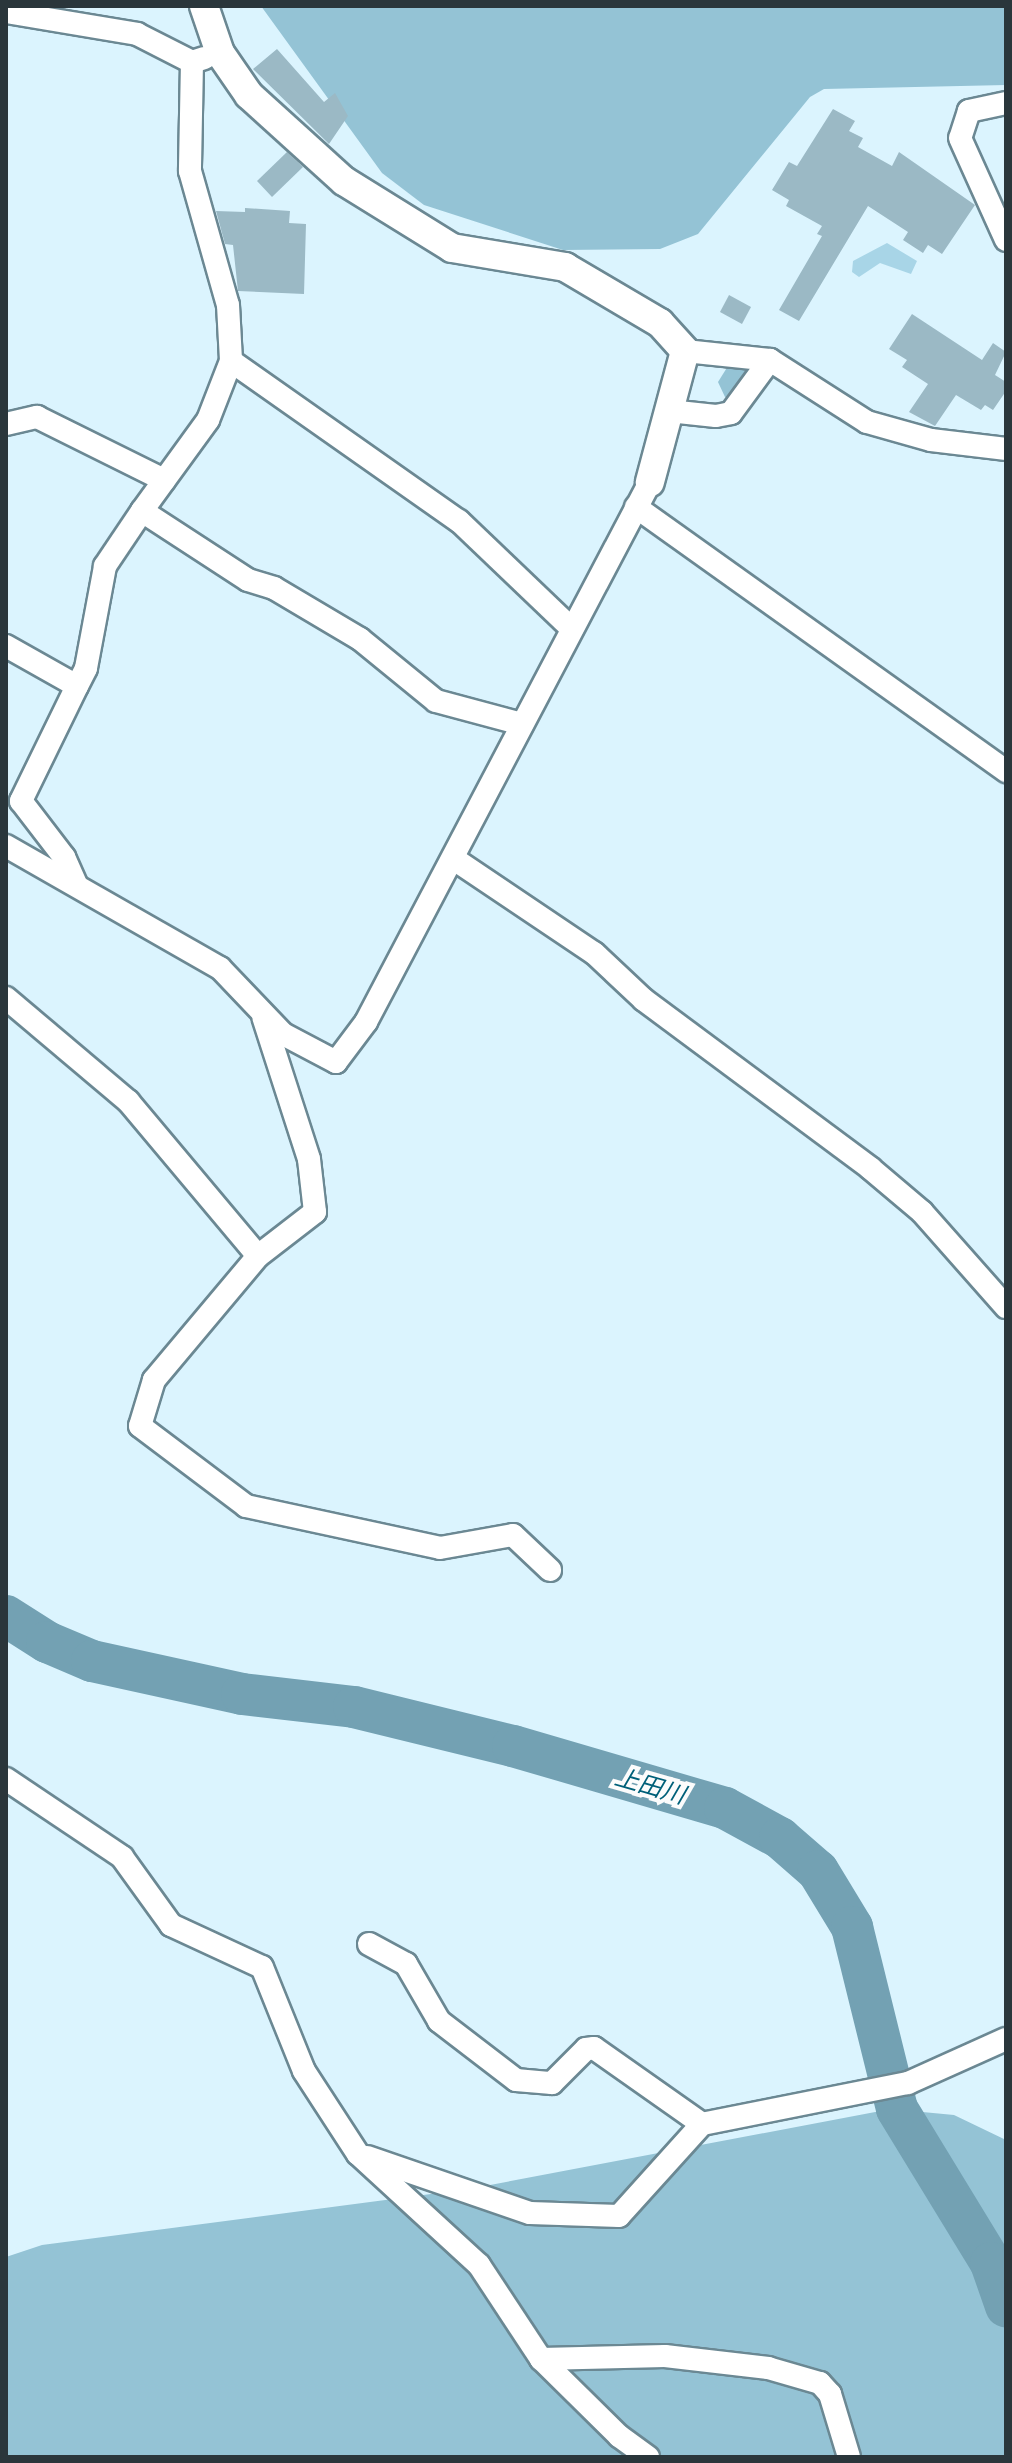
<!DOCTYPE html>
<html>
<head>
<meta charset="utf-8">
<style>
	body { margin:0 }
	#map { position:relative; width:1012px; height:2463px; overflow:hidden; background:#dbf4fe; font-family:"PT Serif","Noto Sans JP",serif }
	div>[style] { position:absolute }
	.green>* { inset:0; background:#a8d5e7 }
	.forest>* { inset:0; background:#94c3d5 }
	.river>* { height:42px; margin:-21px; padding:0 21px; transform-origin:21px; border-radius:21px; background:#73a1b3 }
	.building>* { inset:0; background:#9bb9c5 }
	.roads { filter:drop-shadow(2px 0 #6b8893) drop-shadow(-2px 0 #6b8893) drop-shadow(0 2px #6b8893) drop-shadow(0 -2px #6b8893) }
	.minor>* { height:22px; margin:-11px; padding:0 11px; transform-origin:11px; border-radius:11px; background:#fff }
	.tertiary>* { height:28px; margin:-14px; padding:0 14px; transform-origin:14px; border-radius:14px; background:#fff }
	span { translate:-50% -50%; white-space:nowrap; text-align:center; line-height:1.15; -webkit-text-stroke:8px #fcfcfc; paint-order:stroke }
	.water-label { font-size:24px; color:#006079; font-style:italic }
	.frame { position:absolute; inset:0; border:8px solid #2a363b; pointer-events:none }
</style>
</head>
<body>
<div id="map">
	<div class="green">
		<div style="clip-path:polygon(887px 243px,917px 261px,911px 274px,880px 263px,859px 277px,852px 272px,853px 261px)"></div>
	</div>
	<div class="forest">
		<div style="clip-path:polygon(261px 6px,1006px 6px,1006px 85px,824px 89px,810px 97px,698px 234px,660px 249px,563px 250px,424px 205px,382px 173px)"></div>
		<div style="clip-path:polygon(752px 365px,731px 399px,725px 397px,718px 382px,728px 366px)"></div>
		<div style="clip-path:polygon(891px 2109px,954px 2115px,1006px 2140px,1006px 2457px,6px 2457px,6px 2257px,42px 2245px,469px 2189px)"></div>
	</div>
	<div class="river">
		<div style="left:6px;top:1616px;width:49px;rotate:32.4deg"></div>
		<div style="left:47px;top:1642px;width:49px;rotate:22.9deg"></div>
		<div style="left:92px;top:1661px;width:154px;rotate:12.4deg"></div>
		<div style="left:242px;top:1694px;width:113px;rotate:6.6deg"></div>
		<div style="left:354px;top:1707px;width:164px;rotate:13.8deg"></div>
		<div style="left:513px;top:1746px;width:221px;rotate:16.3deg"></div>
		<div style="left:725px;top:1808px;width:63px;rotate:28.6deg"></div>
		<div style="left:780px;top:1838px;width:50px;rotate:41deg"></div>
		<div style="left:818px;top:1871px;width:66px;rotate:58.7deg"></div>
		<div style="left:852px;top:1927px;width:187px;rotate:76.1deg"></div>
		<div style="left:897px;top:2109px;width:180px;rotate:58.6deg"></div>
		<div style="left:991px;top:2263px;width:46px;rotate:70.8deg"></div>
	</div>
	<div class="building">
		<div style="clip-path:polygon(277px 49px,324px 102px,335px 93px,348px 116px,329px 144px,253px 69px)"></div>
		<div style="clip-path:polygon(833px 109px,855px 121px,849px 131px,863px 138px,858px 147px,892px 166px,899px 152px,975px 205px,942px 254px,928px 245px,923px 253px,903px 240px,908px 232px,868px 206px,799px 321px,779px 310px,822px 236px,817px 234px,822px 226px,786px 206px,789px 200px,772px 190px,789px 162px,797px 166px)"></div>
		<div style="clip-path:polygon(287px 152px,303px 167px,272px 197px,257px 181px)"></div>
		<div style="clip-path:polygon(245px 208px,290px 211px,289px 223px,306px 224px,304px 294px,238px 291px,233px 245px,225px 244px,216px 211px,245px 212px)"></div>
		<div style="clip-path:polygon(729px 295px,751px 307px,742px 324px,720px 312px)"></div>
		<div style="clip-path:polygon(912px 314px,982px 360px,993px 343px,1006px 352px,995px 375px,1006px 382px,1006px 391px,993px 410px,985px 405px,981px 410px,956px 395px,935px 426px,909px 412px,928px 384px,902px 367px,907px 360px,889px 349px)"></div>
	</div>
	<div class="roads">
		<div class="minor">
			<div style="left:6px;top:12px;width:133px;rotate:9.5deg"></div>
			<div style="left:137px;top:34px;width:62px;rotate:27deg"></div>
			<div style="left:192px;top:62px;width:13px;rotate:-18deg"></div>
			<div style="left:192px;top:62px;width:109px;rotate:91.1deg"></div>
			<div style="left:190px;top:171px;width:139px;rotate:74.2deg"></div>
			<div style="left:228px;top:305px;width:56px;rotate:86.9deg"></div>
			<div style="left:231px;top:361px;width:63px;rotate:111.3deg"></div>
			<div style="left:208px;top:420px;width:112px;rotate:126deg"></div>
			<div style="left:142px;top:511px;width:126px;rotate:33.1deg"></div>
			<div style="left:248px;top:580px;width:27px;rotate:17deg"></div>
			<div style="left:274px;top:588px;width:100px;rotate:30.7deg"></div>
			<div style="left:360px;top:639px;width:98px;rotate:39.2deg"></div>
			<div style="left:436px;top:701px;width:89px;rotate:15deg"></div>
			<div style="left:1006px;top:103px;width:38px;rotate:168deg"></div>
			<div style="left:969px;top:111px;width:28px;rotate:108deg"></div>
			<div style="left:960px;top:138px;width:112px;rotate:65.7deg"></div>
			<div style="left:685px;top:351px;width:85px;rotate:6deg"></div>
			<div style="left:770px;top:360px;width:115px;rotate:32.6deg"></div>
			<div style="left:867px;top:422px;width:66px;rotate:15.7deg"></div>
			<div style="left:931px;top:440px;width:76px;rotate:6.8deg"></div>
			<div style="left:231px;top:361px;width:279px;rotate:35.1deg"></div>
			<div style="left:459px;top:521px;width:156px;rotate:43.7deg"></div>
			<div style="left:669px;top:411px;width:47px;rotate:6.1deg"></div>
			<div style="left:716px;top:416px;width:15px;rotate:-11deg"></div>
			<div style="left:731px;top:413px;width:66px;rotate:-53.7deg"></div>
			<div style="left:6px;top:424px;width:32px;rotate:-13deg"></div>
			<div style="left:37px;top:417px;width:142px;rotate:26.4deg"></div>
			<div style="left:636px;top:507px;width:455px;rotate:35.5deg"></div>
			<div style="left:6px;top:646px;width:81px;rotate:29.4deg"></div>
			<div style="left:77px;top:686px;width:128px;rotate:116deg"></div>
			<div style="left:21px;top:801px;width:71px;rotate:52.5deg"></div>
			<div style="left:64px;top:857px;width:30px;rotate:66deg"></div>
			<div style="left:77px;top:686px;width:20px;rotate:-63deg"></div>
			<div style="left:86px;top:668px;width:104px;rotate:-79.4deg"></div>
			<div style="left:105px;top:566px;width:66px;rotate:-56.1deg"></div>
			<div style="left:6px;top:846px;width:246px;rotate:29.7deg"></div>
			<div style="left:220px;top:968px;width:91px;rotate:46.3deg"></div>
			<div style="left:283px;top:1034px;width:60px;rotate:27.8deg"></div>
			<div style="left:336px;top:1062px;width:50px;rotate:-53.1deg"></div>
			<div style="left:366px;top:1022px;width:610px;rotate:-62.26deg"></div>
			<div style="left:454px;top:859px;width:169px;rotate:33.9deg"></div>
			<div style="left:594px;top:953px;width:69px;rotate:43.2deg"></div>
			<div style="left:644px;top:1000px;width:282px;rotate:36.6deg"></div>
			<div style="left:870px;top:1168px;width:68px;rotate:40.2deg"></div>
			<div style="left:922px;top:1212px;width:127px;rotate:48.5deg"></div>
			<div style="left:6px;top:998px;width:160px;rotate:40.2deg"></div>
			<div style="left:128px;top:1101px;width:202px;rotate:50deg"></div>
			<div style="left:258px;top:1256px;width:162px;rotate:130deg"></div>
			<div style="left:154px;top:1380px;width:48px;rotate:106.9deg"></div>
			<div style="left:140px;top:1426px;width:133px;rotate:37deg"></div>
			<div style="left:246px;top:1506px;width:198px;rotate:12.2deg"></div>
			<div style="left:440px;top:1548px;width:74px;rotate:-10.1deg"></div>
			<div style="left:513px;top:1535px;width:51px;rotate:43.4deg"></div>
			<div style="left:258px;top:1256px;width:72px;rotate:-37.7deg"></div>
			<div style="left:315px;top:1212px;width:53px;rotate:-96.5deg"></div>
			<div style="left:309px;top:1159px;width:149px;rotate:-107.9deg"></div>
			<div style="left:6px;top:1779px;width:140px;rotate:33.9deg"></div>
			<div style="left:122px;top:1857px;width:84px;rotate:54.2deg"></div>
			<div style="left:171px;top:1925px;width:100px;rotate:24.8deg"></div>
			<div style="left:262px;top:1967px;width:112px;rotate:68deg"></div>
			<div style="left:304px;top:2071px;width:99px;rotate:57deg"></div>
			<div style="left:358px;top:2154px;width:164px;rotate:42.5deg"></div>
			<div style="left:479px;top:2265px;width:113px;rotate:56.6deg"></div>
			<div style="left:541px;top:2359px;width:110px;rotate:44.6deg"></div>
			<div style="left:619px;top:2436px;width:36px;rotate:36deg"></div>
			<div style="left:369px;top:1944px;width:42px;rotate:28.4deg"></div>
			<div style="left:406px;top:1964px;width:66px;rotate:59.9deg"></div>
			<div style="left:439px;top:2021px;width:97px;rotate:37.5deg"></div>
			<div style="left:516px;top:2080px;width:36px;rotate:5deg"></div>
			<div style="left:552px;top:2083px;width:48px;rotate:-45deg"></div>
			<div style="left:586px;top:2049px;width:8px;rotate:-7deg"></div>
			<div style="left:594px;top:2048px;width:132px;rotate:35.1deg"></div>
			<div style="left:367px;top:2157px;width:172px;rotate:19deg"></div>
			<div style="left:530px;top:2213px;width:89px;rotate:1.9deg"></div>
			<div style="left:619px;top:2216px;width:124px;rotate:-47.9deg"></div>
			<div style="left:702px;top:2124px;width:210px;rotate:-11.3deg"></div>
			<div style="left:908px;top:2083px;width:107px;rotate:-24.2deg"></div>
			<div style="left:541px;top:2359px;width:124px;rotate:-1.4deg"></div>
			<div style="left:665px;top:2356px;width:104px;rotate:6.6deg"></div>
			<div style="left:768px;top:2368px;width:54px;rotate:16.1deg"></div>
			<div style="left:820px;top:2383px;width:15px;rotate:48deg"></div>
			<div style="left:830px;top:2394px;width:66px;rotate:73.2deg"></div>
		</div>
		<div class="tertiary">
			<div style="left:204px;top:6px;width:50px;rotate:71.2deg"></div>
			<div style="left:220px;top:53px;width:51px;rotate:55.4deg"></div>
			<div style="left:249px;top:95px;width:128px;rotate:42.2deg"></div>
			<div style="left:344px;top:181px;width:127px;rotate:31.8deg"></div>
			<div style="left:452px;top:248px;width:115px;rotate:9.5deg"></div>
			<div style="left:565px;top:267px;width:110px;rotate:30.5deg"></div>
			<div style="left:660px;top:323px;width:38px;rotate:48deg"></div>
			<div style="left:685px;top:351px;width:136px;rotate:105deg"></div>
		</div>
	</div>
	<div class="water-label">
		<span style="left:650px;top:1786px;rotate:16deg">上田川</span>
	</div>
	<div class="frame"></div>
</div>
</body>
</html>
